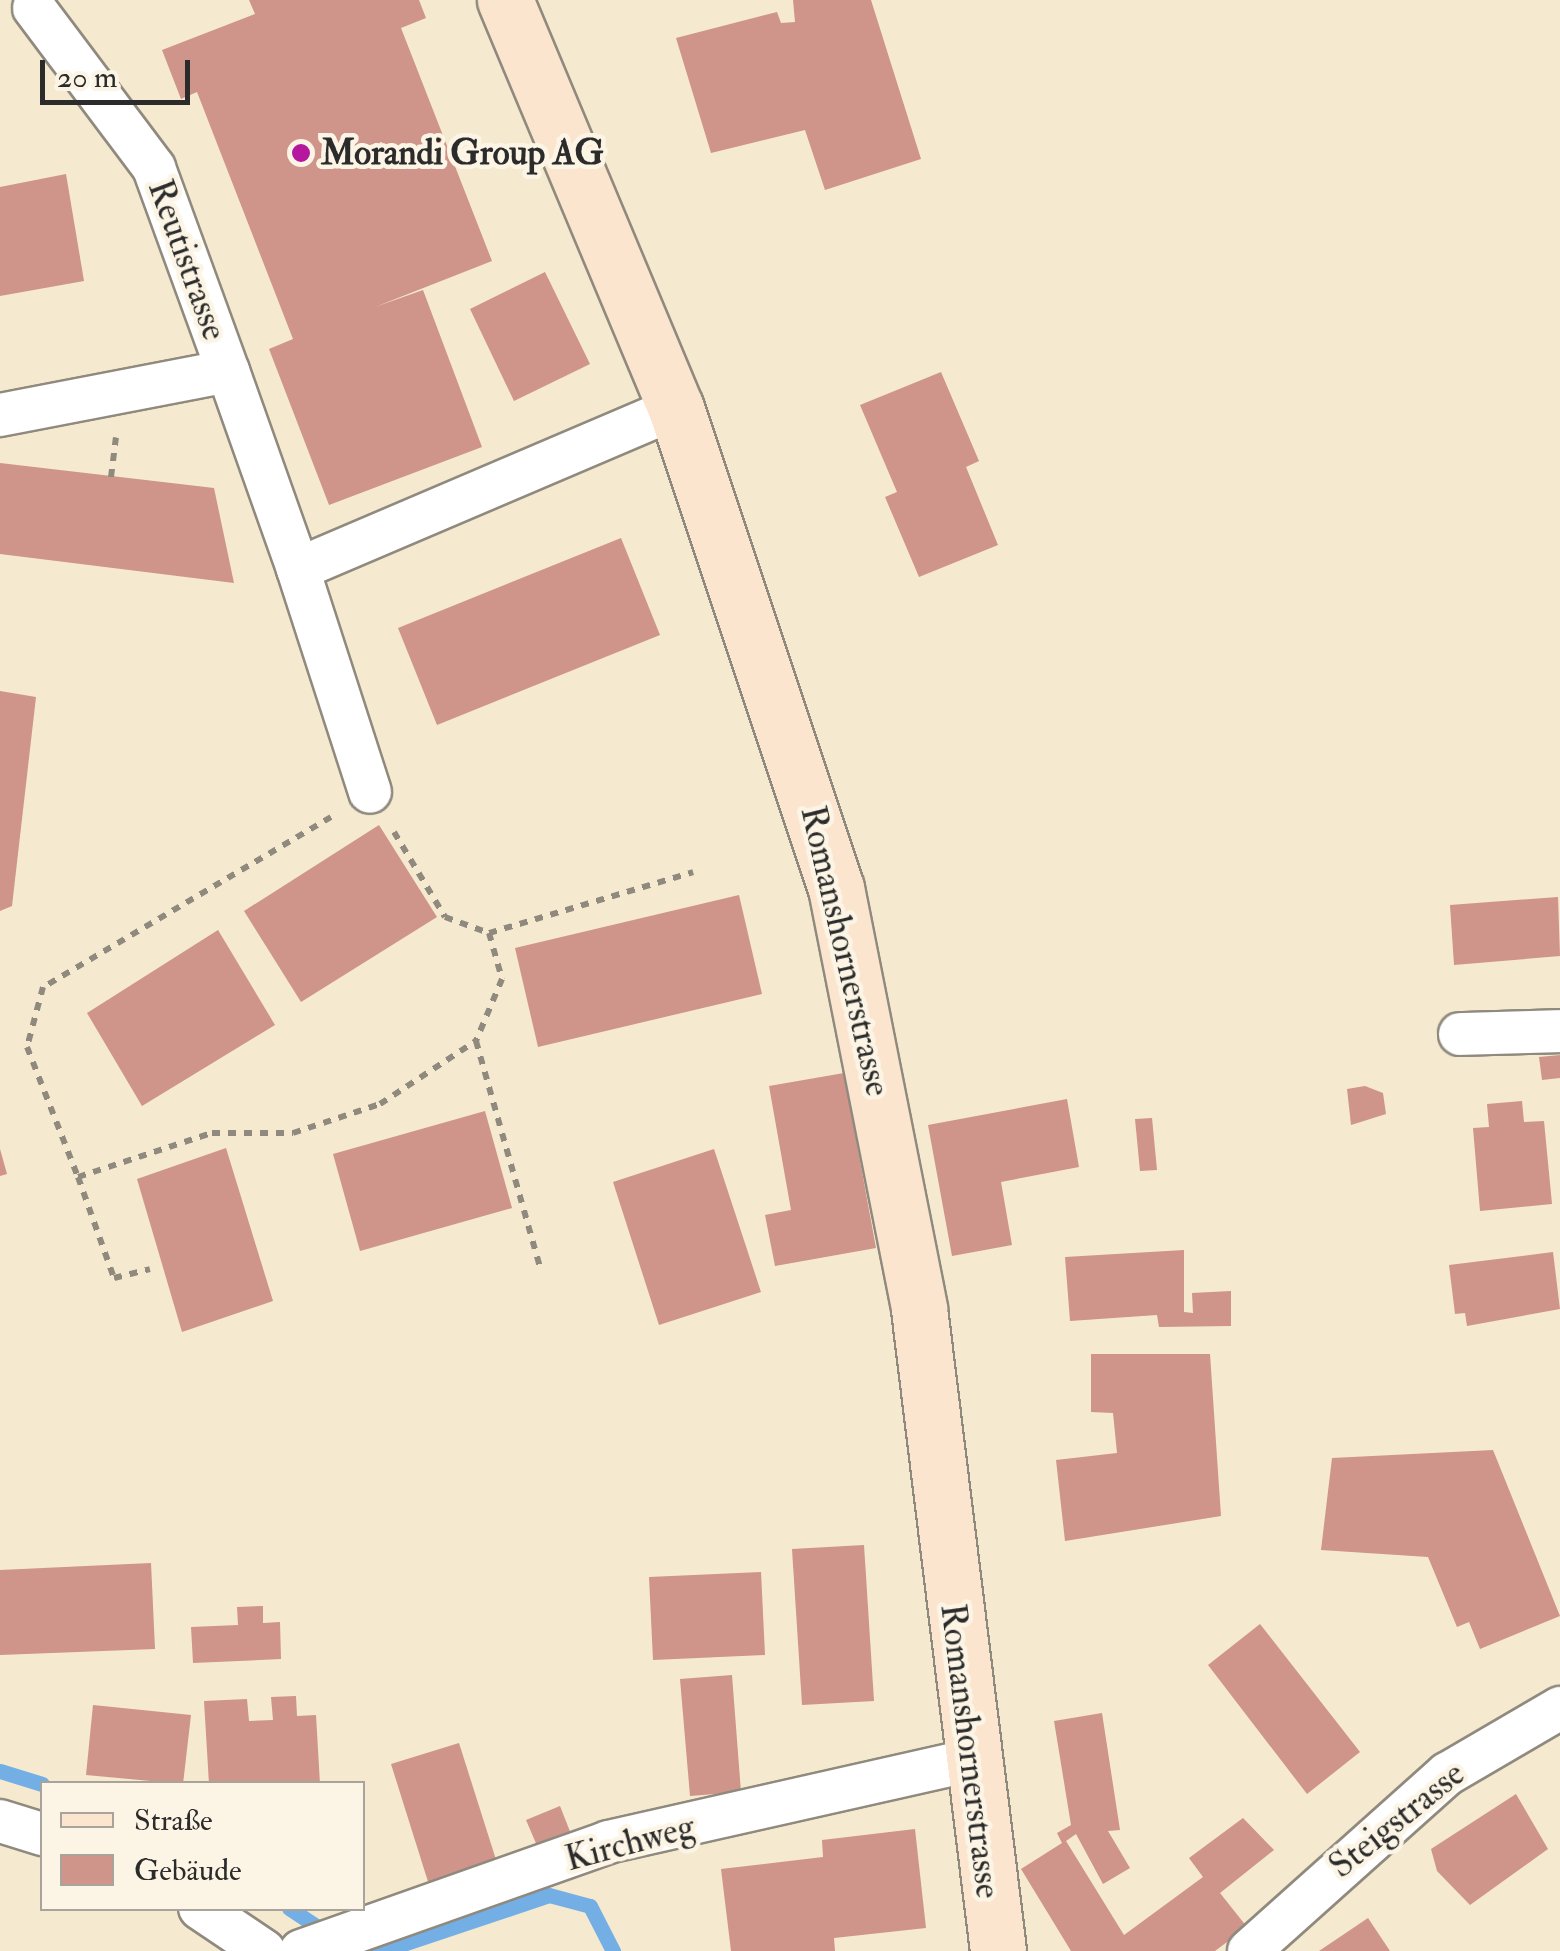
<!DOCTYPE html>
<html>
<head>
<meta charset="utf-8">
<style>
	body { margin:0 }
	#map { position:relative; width:1560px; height:1951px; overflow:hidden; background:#f5e9d0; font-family:"IM FELL Double Pica",serif }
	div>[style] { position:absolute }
	.stream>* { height:15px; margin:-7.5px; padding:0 7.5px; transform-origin:7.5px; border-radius:7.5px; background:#73aee4 }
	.building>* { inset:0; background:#cf948a }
	.path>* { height:6px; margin-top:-3px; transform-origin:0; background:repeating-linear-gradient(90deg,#908a7e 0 8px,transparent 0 16px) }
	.roads { filter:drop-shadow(2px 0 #908a7e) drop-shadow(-2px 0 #908a7e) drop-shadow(0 2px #908a7e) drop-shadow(0 -2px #908a7e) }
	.street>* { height:42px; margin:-21px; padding:0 21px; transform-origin:21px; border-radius:21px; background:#fff }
	.secondary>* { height:55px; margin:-27.5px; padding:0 27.5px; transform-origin:27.5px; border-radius:27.5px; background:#fbe5cf }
	.dots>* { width:28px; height:28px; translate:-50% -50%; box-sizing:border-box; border:5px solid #fcf5e5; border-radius:50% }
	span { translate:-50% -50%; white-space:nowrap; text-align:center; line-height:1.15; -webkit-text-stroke:9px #fcf5e5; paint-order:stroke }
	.poi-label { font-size:35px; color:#2b2b2b; font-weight:700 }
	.left { translate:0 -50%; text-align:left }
	.street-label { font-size:35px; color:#2b2b2b }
	.legend { position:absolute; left:40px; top:1781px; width:325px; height:130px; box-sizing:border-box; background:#fcf5e5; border:2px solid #a8a49b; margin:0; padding:12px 18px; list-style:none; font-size:30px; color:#2b2b2b }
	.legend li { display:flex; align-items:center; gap:20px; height:50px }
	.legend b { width:50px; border:2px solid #a8a49b }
	.scale { position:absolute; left:40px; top:60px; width:150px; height:45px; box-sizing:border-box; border:5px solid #2b2b2b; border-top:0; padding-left:12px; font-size:30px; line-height:35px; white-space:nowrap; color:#2b2b2b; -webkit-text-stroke:8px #fcf5e5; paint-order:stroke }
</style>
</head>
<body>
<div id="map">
	<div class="stream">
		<div style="left:0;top:1771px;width:44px;rotate:17.2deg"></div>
		<div style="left:289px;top:1908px;width:47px;rotate:33.7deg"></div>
		<div style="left:348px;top:1945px;width:49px;rotate:1.2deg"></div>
		<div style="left:397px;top:1946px;width:160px;rotate:-18.5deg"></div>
		<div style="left:549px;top:1895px;width:42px;rotate:15deg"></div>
		<div style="left:590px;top:1906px;width:51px;rotate:62.9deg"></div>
	</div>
	<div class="building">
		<div style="clip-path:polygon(249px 0,419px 0,426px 18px,401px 28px,492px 261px,375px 307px,423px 290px,482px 447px,329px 505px,269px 349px,293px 339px,197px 92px,181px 99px,162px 50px,255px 14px)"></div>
		<div style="clip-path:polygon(793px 0,871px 0,921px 159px,825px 190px,805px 130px,711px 153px,676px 38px,777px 12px,781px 23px,795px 22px)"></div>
		<div style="clip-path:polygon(66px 174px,84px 281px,0 296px,0 187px)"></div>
		<div style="clip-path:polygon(545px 272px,590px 364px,514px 401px,470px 309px)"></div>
		<div style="clip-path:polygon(941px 372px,979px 461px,966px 467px,998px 545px,919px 577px,885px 497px,897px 492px,860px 405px)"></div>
		<div style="clip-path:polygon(0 463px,214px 488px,234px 583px,0 554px)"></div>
		<div style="clip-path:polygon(621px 538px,660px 635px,437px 725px,398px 628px)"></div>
		<div style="clip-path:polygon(0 691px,36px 697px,12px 906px,0 911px)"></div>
		<div style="clip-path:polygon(379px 825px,437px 917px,301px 1002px,244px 911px)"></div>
		<div style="clip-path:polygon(739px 895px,762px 994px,538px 1047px,515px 948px)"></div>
		<div style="clip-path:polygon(1558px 897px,1560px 956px,1454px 965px,1450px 905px)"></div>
		<div style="clip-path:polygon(218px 930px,275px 1025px,142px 1106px,87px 1013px)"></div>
		<div style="clip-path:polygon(1560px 1055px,1560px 1078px,1542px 1080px,1539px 1057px)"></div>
		<div style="clip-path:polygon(844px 1073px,876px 1248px,775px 1266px,765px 1215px,791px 1210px,769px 1086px)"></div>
		<div style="clip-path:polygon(1365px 1086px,1383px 1093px,1386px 1114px,1351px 1125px,1347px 1089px)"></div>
		<div style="clip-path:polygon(1067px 1099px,1079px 1167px,1001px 1182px,1012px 1245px,952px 1256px,928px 1125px)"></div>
		<div style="clip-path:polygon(1522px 1101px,1524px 1122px,1544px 1121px,1552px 1204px,1480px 1211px,1473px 1128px,1489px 1127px,1487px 1104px)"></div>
		<div style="clip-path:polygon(485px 1111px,512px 1208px,360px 1251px,333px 1154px)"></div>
		<div style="clip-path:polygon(1152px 1118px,1157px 1170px,1140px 1171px,1135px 1119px)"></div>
		<div style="clip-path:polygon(226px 1148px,273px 1301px,182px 1332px,137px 1179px)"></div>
		<div style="clip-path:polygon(0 1149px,7px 1174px,0 1176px)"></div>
		<div style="clip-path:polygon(714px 1149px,761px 1292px,659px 1325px,613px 1182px)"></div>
		<div style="clip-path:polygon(1184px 1250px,1184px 1312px,1193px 1313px,1192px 1293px,1231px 1291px,1231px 1326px,1159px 1327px,1157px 1315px,1070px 1321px,1065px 1257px)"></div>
		<div style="clip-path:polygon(1553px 1252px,1560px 1309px,1467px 1326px,1465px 1313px,1455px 1314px,1449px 1265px)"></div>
		<div style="clip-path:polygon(1091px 1354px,1210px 1354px,1221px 1516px,1065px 1541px,1056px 1460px,1117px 1453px,1113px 1413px,1091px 1412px)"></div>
		<div style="clip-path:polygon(1493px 1450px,1560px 1616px,1480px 1649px,1469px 1622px,1457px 1627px,1428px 1557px,1321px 1550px,1332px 1458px)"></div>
		<div style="clip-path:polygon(864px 1545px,874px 1701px,802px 1705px,792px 1549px)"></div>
		<div style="clip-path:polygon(151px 1563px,155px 1649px,0 1655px,0 1570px)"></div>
		<div style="clip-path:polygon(761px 1572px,765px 1655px,653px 1660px,649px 1577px)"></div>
		<div style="clip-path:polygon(263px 1606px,263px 1623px,280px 1622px,281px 1659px,193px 1663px,191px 1627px,238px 1625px,237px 1607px)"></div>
		<div style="clip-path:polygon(1260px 1624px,1360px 1752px,1307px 1794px,1208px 1665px)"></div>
		<div style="clip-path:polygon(732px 1675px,741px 1792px,690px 1796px,680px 1679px)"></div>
		<div style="clip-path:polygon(296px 1696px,297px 1716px,316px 1715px,320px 1784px,209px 1784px,204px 1701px,247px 1699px,249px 1721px,273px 1720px,271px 1697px)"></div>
		<div style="clip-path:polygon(93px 1705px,191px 1715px,183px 1784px,86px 1775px)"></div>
		<div style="clip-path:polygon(1102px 1713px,1120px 1830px,1108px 1831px,1130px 1868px,1103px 1884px,1076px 1834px,1066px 1841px,1124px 1935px,1203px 1877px,1189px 1858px,1243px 1818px,1274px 1850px,1220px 1893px,1247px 1927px,1215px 1951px,1071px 1951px,1021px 1869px,1062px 1843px,1057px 1833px,1071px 1825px,1054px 1721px)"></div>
		<div style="clip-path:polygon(459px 1743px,498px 1866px,430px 1888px,391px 1764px)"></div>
		<div style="clip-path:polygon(1516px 1794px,1548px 1849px,1470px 1905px,1437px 1871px,1431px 1849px)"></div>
		<div style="clip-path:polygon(560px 1806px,571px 1834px,538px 1848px,526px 1820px)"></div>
		<div style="clip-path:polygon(915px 1829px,926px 1928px,834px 1938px,835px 1951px,731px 1951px,721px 1869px,823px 1857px,822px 1840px)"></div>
		<div style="clip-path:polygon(1368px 1918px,1390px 1951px,1319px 1951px)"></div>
	</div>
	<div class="path">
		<div style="left:111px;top:477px;width:40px;rotate:-82.9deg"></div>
		<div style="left:331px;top:817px;width:334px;rotate:149.4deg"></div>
		<div style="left:43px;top:987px;width:62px;rotate:104.9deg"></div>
		<div style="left:27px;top:1047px;width:140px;rotate:68.6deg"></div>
		<div style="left:78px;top:1177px;width:141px;rotate:-18.2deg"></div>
		<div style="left:212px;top:1133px;width:81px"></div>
		<div style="left:293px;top:1133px;width:92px;rotate:-18.4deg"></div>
		<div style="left:380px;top:1104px;width:115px;rotate:-33.3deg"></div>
		<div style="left:394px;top:832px;width:99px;rotate:59deg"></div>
		<div style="left:445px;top:917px;width:47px;rotate:20deg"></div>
		<div style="left:489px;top:933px;width:48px;rotate:74.2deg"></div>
		<div style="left:502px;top:979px;width:67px;rotate:112.8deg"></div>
		<div style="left:476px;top:1041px;width:238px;rotate:74.2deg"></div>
		<div style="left:489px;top:933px;width:213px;rotate:-16.6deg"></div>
		<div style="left:78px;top:1177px;width:107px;rotate:70.4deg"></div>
		<div style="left:114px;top:1278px;width:37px;rotate:-14deg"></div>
	</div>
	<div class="roads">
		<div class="street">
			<div style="left:34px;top:8px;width:200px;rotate:53.1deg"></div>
			<div style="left:154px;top:168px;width:216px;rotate:70deg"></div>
			<div style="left:0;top:415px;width:232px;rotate:-10.9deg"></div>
			<div style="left:228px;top:371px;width:210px;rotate:70.5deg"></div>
			<div style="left:298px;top:569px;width:411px;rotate:-23.1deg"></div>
			<div style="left:298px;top:569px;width:234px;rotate:72.1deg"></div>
			<div style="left:1460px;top:1034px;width:100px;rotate:-1.7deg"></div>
			<div style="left:0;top:1821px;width:44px;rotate:17.2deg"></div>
			<div style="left:200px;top:1908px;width:77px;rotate:33.9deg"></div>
			<div style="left:301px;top:1951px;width:326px;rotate:-19.5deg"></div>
			<div style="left:608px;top:1842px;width:369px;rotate:-12.7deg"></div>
			<div style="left:1249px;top:1951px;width:266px;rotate:-41.8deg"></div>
			<div style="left:1447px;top:1774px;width:131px;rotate:-30.3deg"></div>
		</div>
		<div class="secondary">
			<div style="left:505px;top:0;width:442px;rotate:67.3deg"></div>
			<div style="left:676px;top:408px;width:506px;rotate:71.57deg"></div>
			<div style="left:836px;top:888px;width:429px;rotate:78.8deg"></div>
			<div style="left:919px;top:1309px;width:647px;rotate:82.98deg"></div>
		</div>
	</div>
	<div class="dots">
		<div style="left:301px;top:153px;background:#b5179e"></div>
	</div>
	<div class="poi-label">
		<span class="left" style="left:321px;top:153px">Morandi Group AG</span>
	</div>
	<div class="street-label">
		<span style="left:187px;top:260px;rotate:70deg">Reutistrasse</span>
		<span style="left:845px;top:951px;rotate:77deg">Romanshornerstrasse</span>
		<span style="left:970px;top:1751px;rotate:83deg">Romanshornerstrasse</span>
		<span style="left:1397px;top:1820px;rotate:-39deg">Steigstrasse</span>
		<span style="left:630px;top:1843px;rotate:-15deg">Kirchweg</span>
	</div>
	<ul class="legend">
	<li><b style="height:12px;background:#fbe5cf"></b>Straße</li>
	<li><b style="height:28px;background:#cf948a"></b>Gebäude</li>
	</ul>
	<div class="scale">20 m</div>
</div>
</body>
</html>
